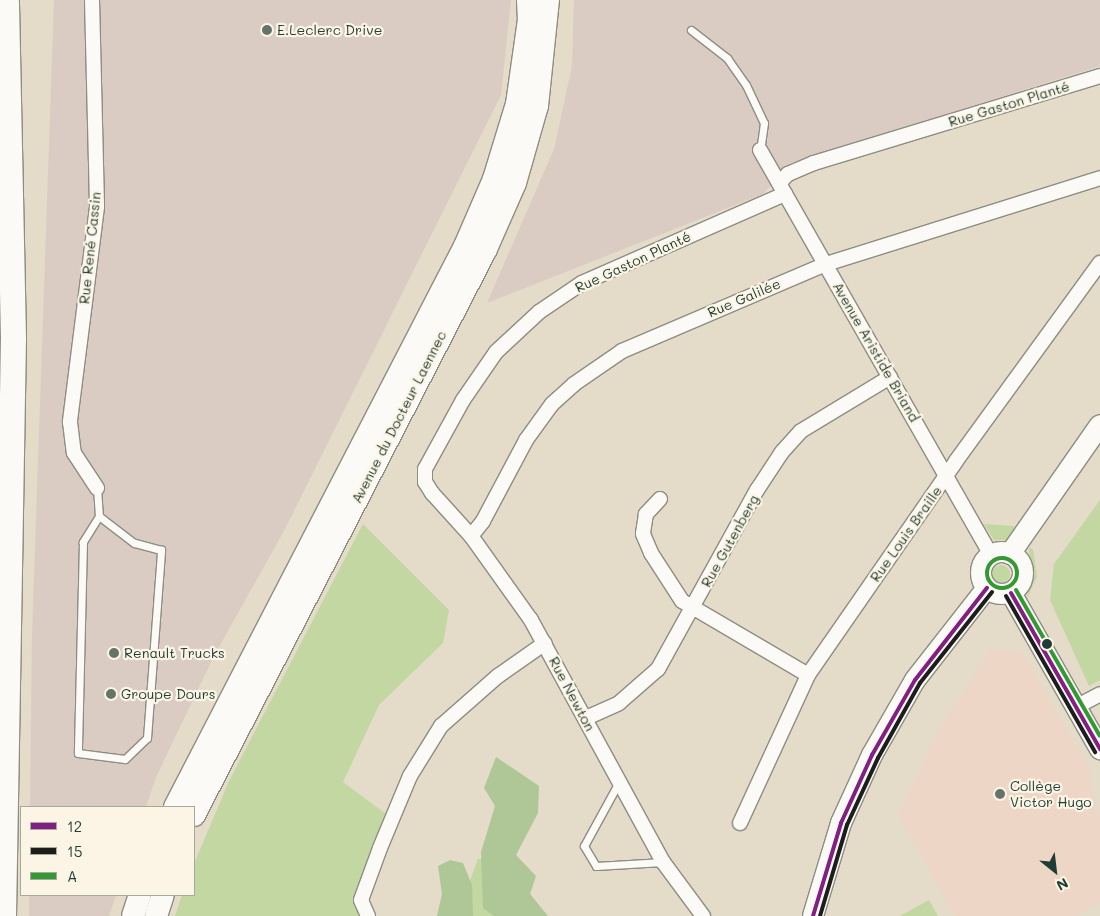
<!DOCTYPE html>
<html>
<head>
<meta charset="utf-8">
<style>
	body { margin:0 }
	#map { position:relative; width:1100px; height:916px; overflow:hidden; background:#e4dbc8; font-family:Mali,sans-serif }
	div>[style] { position:absolute }
	.built>* { inset:0; background:#eed6c6 }
	.industrial>* { inset:0; background:#daccc2 }
	.green>* { inset:0; background:#c2d7a1 }
	.round { border-radius:50% }
	.forest>* { inset:0; background:#afc797 }
	.roads { filter:drop-shadow(1px 0 #8d8d82) drop-shadow(-1px 0 #8d8d82) drop-shadow(0 1px #8d8d82) drop-shadow(0 -1px #8d8d82) }
	.lane>* { height:7px; margin:-3.5px; padding:0 3.5px; transform-origin:3.5px; border-radius:3.5px; background:#fbfaf7 }
	.street>* { height:14px; margin:-7px; padding:0 7px; transform-origin:7px; border-radius:7px; background:#fbfaf7 }
	.secondary>* { height:20px; margin:-10px; padding:0 10px; transform-origin:10px; border-radius:10px; background:#fbfaf7 }
	.secondary>.ring { margin:-10px; padding:0; box-sizing:content-box; background:none; border:20px solid #fbfaf7; border-radius:50% }
	.primary>* { height:22px; margin:-11px; padding:0 11px; transform-origin:11px; border-radius:11px; background:#fbfaf7 }
	.highway>* { height:25px; margin:-12.5px; padding:0 12.5px; transform-origin:12.5px; border-radius:12.5px; background:#fbfaf7 }
	.bus-1>* { height:4px; margin:-2px; padding:0 2px; transform-origin:2px; border-radius:2px; background:#831f82 }
	.bus-2>* { height:4px; margin:-2px; padding:0 2px; transform-origin:2px; border-radius:2px; background:#1d1d1b }
	.bus-3>* { height:4px; margin:-2px; padding:0 2px; transform-origin:2px; border-radius:2px; background:#393 }
	.bus-3>.ring { margin:-2px; padding:0; box-sizing:content-box; background:none; border:4px solid #393; border-radius:50% }
	.dots>* { width:14px; height:14px; translate:-50% -50%; box-sizing:border-box; border:2px solid #fcf5e5; border-radius:50% }
	span { translate:-50% -50%; white-space:nowrap; text-align:center; line-height:1.15; -webkit-text-stroke:4.5px #fcf5e5; paint-order:stroke }
	.poi-label { font-size:14px; color:#1f3d34 }
	.left { translate:0 -50%; text-align:left }
	.street-label { font-size:14px; color:#1f3d34 }
	.legend { position:absolute; left:20px; top:806px; width:175px; height:90px; box-sizing:border-box; background:#fcf5e5; border:1px solid #a4ab9e; margin:0; padding:6px 9px; list-style:none; font-size:15px; color:#1f3d34 }
	.legend li { display:flex; align-items:center; gap:10px; height:25px }
	.legend b { width:25px; border:1px solid #a4ab9e }
	.north { position:absolute; left:1030px; top:846px; width:50px; height:50px; -webkit-text-stroke:4px #fcf5e5; paint-order:stroke; rotate:151deg; font-size:14px; font-weight:700; line-height:20px; text-align:center; color:#1f3d34 }
	.north::after { content:''; display:block; margin:auto; width:18px; height:22px; background:#1f3d34; clip-path:polygon(50% 0,100% 100%,50% 72%,0 100%) }
</style>
</head>
<body>
<div id="map">
	<div class="built">
		<div style="clip-path:polygon(991px 649px,1022px 652px,1092px 773px,1089px 774px,1096px 816px,1100px 815px,1100px 902px,1076px 916px,955px 916px,898px 814px,942px 725px)"></div>
	</div>
	<div class="industrial">
		<div style="clip-path:polygon(54px 0,511px 0,501px 95px,285px 529px,214px 656px,156px 777px,146px 807px,30px 807px,32px 634px)"></div>
		<div style="clip-path:polygon(574px 0,1100px 0,1100px 66px,791px 163px,763px 194px,487px 303px,554px 149px,572px 66px)"></div>
		<div style="clip-path:polygon(29px 895px,116px 895px,109px 916px,29px 916px)"></div>
	</div>
	<div class="green">
		<div style="clip-path:polygon(1100px 500px,1100px 680px,1089px 686px,1050px 600px,1054px 564px)"></div>
		<div style="clip-path:polygon(363px 524px,449px 610px,443px 643px,379px 705px,343px 782px,398px 823px,358px 916px,175px 916px,182px 895px,194px 895px,194px 864px,229px 781px)"></div>
		<div style="clip-path:polygon(984px 524px,1013px 526px,1017px 529px,1009px 540px,994px 540px)"></div>
		<div style="clip-path:polygon(1029px 548px,1033px 549px,1037px 577px,1027px 598px,1031px 575px)"></div>
		<div class="round" style="left:992px;top:565px;width:18px;height:18px"></div>
		<div style="clip-path:polygon(478px 859px,511px 861px,543px 916px,457px 916px)"></div>
		<div style="clip-path:polygon(929px 900px,938px 916px,900px 916px)"></div>
	</div>
	<div class="forest">
		<div style="clip-path:polygon(496px 757px,539px 786px,538px 813px,516px 855px,536px 876px,530px 894px,548px 916px,494px 916px,483px 908px,481px 852px,495px 806px,484px 788px)"></div>
		<div style="clip-path:polygon(450px 860px,463px 863px,472px 885px,473px 916px,437px 916px,442px 894px,438px 866px)"></div>
	</div>
	<div class="roads">
		<div class="lane">
			<div style="left:691px;top:30px;width:46px;rotate:37.9deg"></div>
			<div style="left:727px;top:58px;width:33px;rotate:55deg"></div>
			<div style="left:746px;top:85px;width:42px;rotate:64.7deg"></div>
			<div style="left:764px;top:123px;width:27px;rotate:98deg"></div>
			<div style="left:97px;top:488px;width:28px;rotate:86deg"></div>
			<div style="left:99px;top:516px;width:31px;rotate:122deg"></div>
			<div style="left:83px;top:542px;width:211px;rotate:91.4deg"></div>
			<div style="left:78px;top:753px;width:47px;rotate:7.3deg"></div>
			<div style="left:125px;top:759px;width:30px;rotate:-44deg"></div>
			<div style="left:147px;top:738px;width:189px;rotate:-85.7deg"></div>
			<div style="left:161px;top:550px;width:28px;rotate:-165deg"></div>
			<div style="left:134px;top:543px;width:44px;rotate:-142.4deg"></div>
			<div style="left:619px;top:782px;width:73px;rotate:118.7deg"></div>
			<div style="left:584px;top:846px;width:23px;rotate:59deg"></div>
			<div style="left:596px;top:866px;width:67px;rotate:-3.4deg"></div>
		</div>
		<div class="street">
			<div style="left:92px;top:0;width:207px;rotate:88.6deg"></div>
			<div style="left:97px;top:207px;width:217px;rotate:97.2deg"></div>
			<div style="left:70px;top:422px;width:31px;rotate:83deg"></div>
			<div style="left:74px;top:453px;width:42px;rotate:56.7deg"></div>
			<div style="left:760px;top:150px;width:466px;rotate:60.3deg"></div>
			<div style="left:779px;top:183px;width:13px;rotate:-45deg"></div>
			<div style="left:788px;top:174px;width:28px;rotate:-23deg"></div>
			<div style="left:814px;top:163px;width:299px;rotate:-16.9deg"></div>
			<div style="left:660px;top:499px;width:21px;rotate:133deg"></div>
			<div style="left:646px;top:514px;width:20px;rotate:99deg"></div>
			<div style="left:643px;top:534px;width:21px;rotate:67deg"></div>
			<div style="left:651px;top:553px;width:57px;rotate:57.1deg"></div>
			<div style="left:682px;top:601px;width:146px;rotate:30.4deg"></div>
			<div style="left:471px;top:536px;width:19px;rotate:-51deg"></div>
			<div style="left:483px;top:521px;width:92px;rotate:-62deg"></div>
			<div style="left:526px;top:440px;width:44px;rotate:-54.2deg"></div>
			<div style="left:552px;top:404px;width:30px;rotate:-42deg"></div>
			<div style="left:574px;top:384px;width:58px;rotate:-34.5deg"></div>
			<div style="left:622px;top:351px;width:222px;rotate:-23.1deg"></div>
			<div style="left:826px;top:264px;width:287px;rotate:-17.4deg"></div>
			<div style="left:1076px;top:707px;width:27px;rotate:-28deg"></div>
			<div style="left:586px;top:718px;width:36px;rotate:-24deg"></div>
			<div style="left:619px;top:703px;width:52px;rotate:-41.1deg"></div>
			<div style="left:658px;top:669px;width:205px;rotate:-61.1deg"></div>
			<div style="left:757px;top:490px;width:45px;rotate:-56.7deg"></div>
			<div style="left:782px;top:452px;width:28px;rotate:-48deg"></div>
			<div style="left:801px;top:431px;width:104px;rotate:-31.2deg"></div>
			<div style="left:740px;top:823px;width:163px;rotate:-65.3deg"></div>
			<div style="left:808px;top:675px;width:260px;rotate:-55.3deg"></div>
			<div style="left:956px;top:461px;width:245px;rotate:-54deg"></div>
			<div style="left:368px;top:916px;width:17px;rotate:-114deg"></div>
			<div style="left:361px;top:900px;width:55px;rotate:-69.9deg"></div>
			<div style="left:380px;top:848px;width:78px;rotate:-67.4deg"></div>
			<div style="left:410px;top:776px;width:59px;rotate:-58.2deg"></div>
			<div style="left:441px;top:726px;width:76px;rotate:-41.3deg"></div>
			<div style="left:498px;top:676px;width:57px;rotate:-35.1deg"></div>
			<div style="left:703px;top:916px;width:67px;rotate:-126.5deg"></div>
			<div style="left:663px;top:862px;width:276px;rotate:-118.6deg"></div>
			<div style="left:531px;top:620px;width:103px;rotate:-125.5deg"></div>
			<div style="left:471px;top:536px;width:58px;rotate:-132.2deg"></div>
			<div style="left:432px;top:493px;width:13px;rotate:-122deg"></div>
			<div style="left:425px;top:482px;width:13px;rotate:-90deg"></div>
			<div style="left:425px;top:469px;width:79px;rotate:-61.2deg"></div>
			<div style="left:463px;top:400px;width:58px;rotate:-55.5deg"></div>
			<div style="left:496px;top:352px;width:59px;rotate:-42.9deg"></div>
			<div style="left:539px;top:312px;width:52px;rotate:-34deg"></div>
			<div style="left:582px;top:283px;width:222px;rotate:-23.7deg"></div>
		</div>
		<div class="secondary">
			<div class="ring" style="left:981px;top:552px;width:22px;height:22px"></div>
			<div style="left:1010px;top:554px;width:157px;rotate:-55.1deg"></div>
			<div style="left:1011px;top:593px;width:180px;rotate:60.3deg"></div>
			<div style="left:813px;top:916px;width:97px;rotate:-73.2deg"></div>
			<div style="left:841px;top:823px;width:75px;rotate:-65.5deg"></div>
			<div style="left:872px;top:755px;width:86px;rotate:-60.2deg"></div>
			<div style="left:915px;top:680px;width:117px;rotate:-52deg"></div>
		</div>
		<div class="primary">
			<div style="left:175px;top:807px;width:632px;rotate:-62.66deg"></div>
			<div style="left:465px;top:246px;width:73px;rotate:-66.6deg"></div>
			<div style="left:494px;top:179px;width:78px;rotate:-73deg"></div>
			<div style="left:517px;top:104px;width:85px;rotate:-81.9deg"></div>
			<div style="left:529px;top:20px;width:20px;rotate:-93deg"></div>
			<div style="left:194px;top:815px;width:635px;rotate:-62.71deg"></div>
			<div style="left:485px;top:251px;width:74px;rotate:-66.2deg"></div>
			<div style="left:515px;top:183px;width:80px;rotate:-74.1deg"></div>
			<div style="left:537px;top:106px;width:107px;rotate:-84.1deg"></div>
			<div style="left:133px;top:916px;width:22px;rotate:-72deg"></div>
			<div style="left:156px;top:916px;width:22px;rotate:-72deg"></div>
		</div>
		<div class="highway">
			<div style="left:3px;top:916px;width:578px;rotate:-89.01deg"></div>
			<div style="left:13px;top:338px;width:338px;rotate:-91.2deg"></div>
		</div>
	</div>
	<div class="bus-1">
		<div style="left:1011px;top:593px;width:180px;rotate:60.3deg"></div>
		<div style="left:813px;top:916px;width:97px;rotate:-73.2deg"></div>
		<div style="left:841px;top:823px;width:75px;rotate:-65.5deg"></div>
		<div style="left:872px;top:755px;width:86px;rotate:-60.2deg"></div>
		<div style="left:915px;top:680px;width:117px;rotate:-52deg"></div>
	</div>
	<div class="bus-2">
		<div style="left:1006px;top:596px;width:180px;rotate:60.3deg"></div>
		<div style="left:820px;top:916px;width:95px;rotate:-73.5deg"></div>
		<div style="left:847px;top:825px;width:74px;rotate:-65.2deg"></div>
		<div style="left:878px;top:758px;width:86px;rotate:-60.8deg"></div>
		<div style="left:920px;top:683px;width:116px;rotate:-51.6deg"></div>
	</div>
	<div class="bus-3">
		<div class="ring" style="left:987px;top:558px;width:26px;height:26px"></div>
		<div style="left:1016px;top:590px;width:168px;rotate:60.1deg"></div>
	</div>
	<div class="dots">
		<div style="left:267px;top:30px;background:#647468"></div>
		<div style="left:1047px;top:644px;background:#1f3d34"></div>
		<div style="left:114px;top:653px;background:#647468"></div>
		<div style="left:111px;top:694px;background:#647468"></div>
		<div style="left:1000px;top:794px;background:#647468"></div>
	</div>
	<div class="poi-label">
		<span class="left" style="left:277px;top:30px">E.Leclerc Drive</span>
		<span class="left" style="left:124px;top:653px">Renault Trucks</span>
		<span class="left" style="left:121px;top:694px">Groupe Dours</span>
		<span class="left" style="left:1010px;top:794px">Collège<br>Victor Hugo</span>
	</div>
	<div class="street-label">
		<span style="left:1009px;top:104px;rotate:-17deg">Rue Gaston Planté</span>
		<span style="left:90px;top:248px;rotate:-84deg">Rue René Cassin</span>
		<span style="left:633px;top:262px;rotate:-25deg">Rue Gaston Planté</span>
		<span style="left:744px;top:298px;rotate:-23deg">Rue Galilée</span>
		<span style="left:876px;top:352px;rotate:60deg">Avenue Aristide Briand</span>
		<span style="left:399px;top:417px;rotate:-63deg">Avenue du Docteur Laennec</span>
		<span style="left:906px;top:534px;rotate:-55deg">Rue Louis Braille</span>
		<span style="left:730px;top:541px;rotate:-61deg">Rue Gutenberg</span>
		<span style="left:572px;top:694px;rotate:62deg">Rue Newton</span>
	</div>
	<ul class="legend">
	<li><b style="height:6px;background:#831f82"></b>12</li>
	<li><b style="height:6px;background:#1d1d1b"></b>15</li>
	<li><b style="height:6px;background:#393"></b>A</li>
	</ul>
	<div class="north">N</div>
</div>
</body>
</html>
